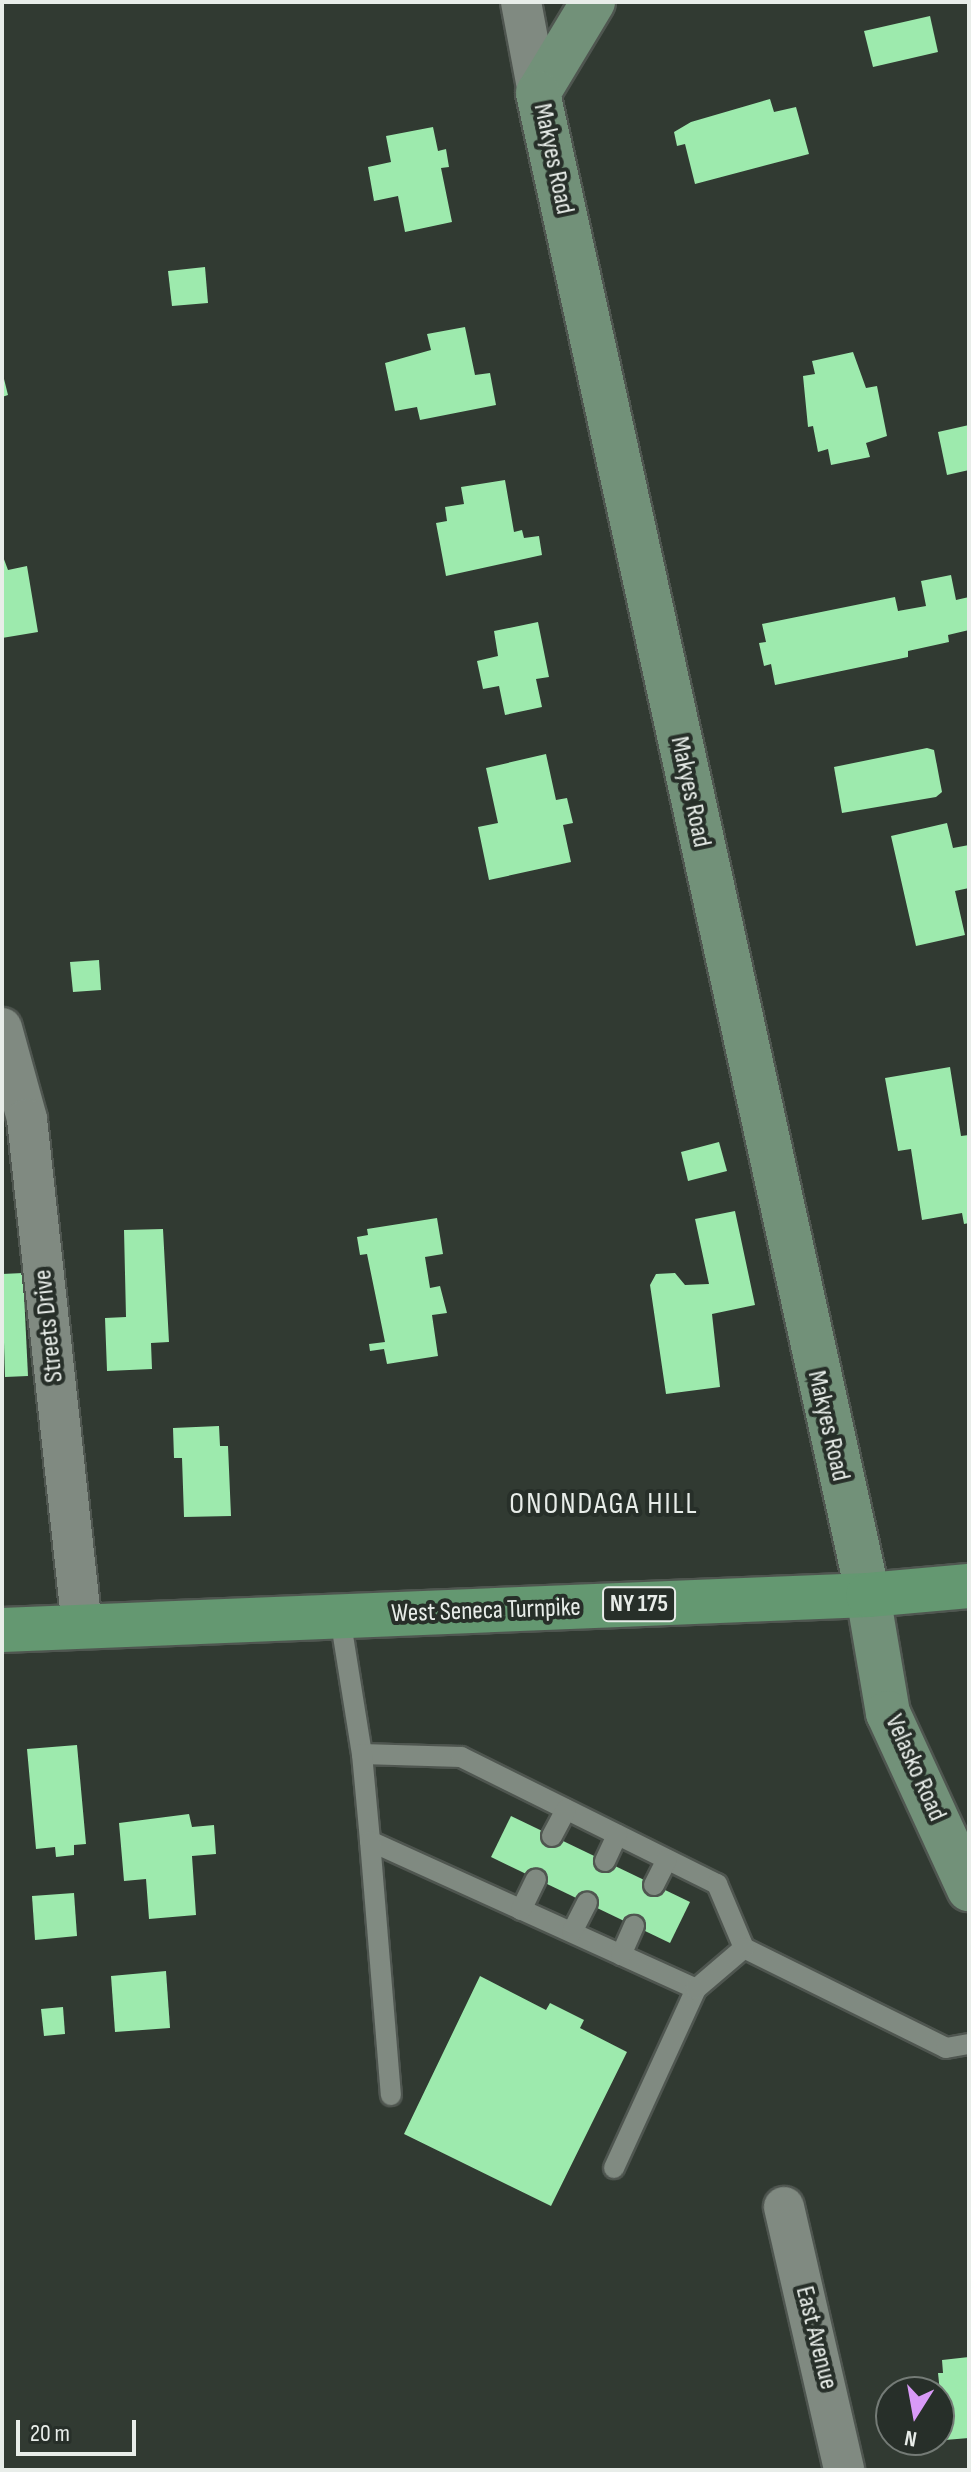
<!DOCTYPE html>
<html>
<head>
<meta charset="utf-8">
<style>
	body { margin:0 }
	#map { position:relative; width:971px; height:2472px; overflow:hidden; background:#313a32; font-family:"Sofia Sans Condensed",sans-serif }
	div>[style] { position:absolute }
	.building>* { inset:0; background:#9deaad }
	.roads { filter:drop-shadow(2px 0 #4f5650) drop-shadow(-2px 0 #4f5650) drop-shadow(0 2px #4f5650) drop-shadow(0 -2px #4f5650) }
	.lane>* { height:20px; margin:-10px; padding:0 10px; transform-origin:10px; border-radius:10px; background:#808a81 }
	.street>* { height:40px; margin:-20px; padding:0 20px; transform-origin:20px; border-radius:20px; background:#808a81 }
	.secondary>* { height:44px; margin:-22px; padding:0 22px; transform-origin:22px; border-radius:22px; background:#729179 }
	.primary>* { height:44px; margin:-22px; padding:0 22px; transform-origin:22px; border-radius:22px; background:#649871 }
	span { translate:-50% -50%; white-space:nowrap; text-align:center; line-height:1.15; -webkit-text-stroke:8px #272f29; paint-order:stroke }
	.shield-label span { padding:2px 6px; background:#272f29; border:2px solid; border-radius:6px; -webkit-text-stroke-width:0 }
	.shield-label { font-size:24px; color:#e8ede9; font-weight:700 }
	.street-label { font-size:26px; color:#e8ede9 }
	.quarter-label { font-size:30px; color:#e8ede9; letter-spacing:2px }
	.frame { position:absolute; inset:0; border:4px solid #e8ede9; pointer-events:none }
	.north { position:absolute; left:875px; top:2376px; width:80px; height:80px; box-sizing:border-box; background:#272f29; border:2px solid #747b76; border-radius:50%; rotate:191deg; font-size:22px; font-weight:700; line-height:32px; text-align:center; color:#e8ede9 }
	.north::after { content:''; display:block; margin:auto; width:28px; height:36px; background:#d99af7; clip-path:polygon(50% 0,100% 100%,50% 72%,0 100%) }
	.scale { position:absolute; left:16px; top:2420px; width:120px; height:36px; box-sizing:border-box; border:4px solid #e8ede9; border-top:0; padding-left:10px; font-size:24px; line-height:28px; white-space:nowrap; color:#e8ede9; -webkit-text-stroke:6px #272f29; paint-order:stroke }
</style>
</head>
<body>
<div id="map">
	<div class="building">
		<div style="clip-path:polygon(930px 16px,938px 52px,873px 67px,864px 31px)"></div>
		<div style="clip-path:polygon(770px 99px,774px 112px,796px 107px,809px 154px,695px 184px,685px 144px,677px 146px,674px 132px,691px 122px)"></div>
		<div style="clip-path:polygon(433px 127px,438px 151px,446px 149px,449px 167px,441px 168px,452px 222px,405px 232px,398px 196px,374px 201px,368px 167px,391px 162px,386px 136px)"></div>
		<div style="clip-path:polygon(205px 267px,208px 303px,172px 306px,168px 271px)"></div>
		<div style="clip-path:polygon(465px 327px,475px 375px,490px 373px,496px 405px,420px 420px,417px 407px,395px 411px,385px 363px,431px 350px,427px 334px)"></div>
		<div style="clip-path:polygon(853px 352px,866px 388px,877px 386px,887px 436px,866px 443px,870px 457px,831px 465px,828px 449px,818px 452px,813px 426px,808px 427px,803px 376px,815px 374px,812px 361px)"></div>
		<div style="clip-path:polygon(2px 371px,8px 395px,2px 397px)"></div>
		<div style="clip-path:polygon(969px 425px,969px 470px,947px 475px,938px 432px)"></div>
		<div style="clip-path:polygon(505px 480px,514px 532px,522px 530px,524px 538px,539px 536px,542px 555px,446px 576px,436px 523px,447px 521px,445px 507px,464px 504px,461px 487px)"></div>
		<div style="clip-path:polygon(2px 554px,8px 570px,27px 566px,38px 632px,2px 638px)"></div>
		<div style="clip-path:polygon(951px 575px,956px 600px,969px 597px,969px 630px,948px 635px,949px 642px,908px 651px,908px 657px,775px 685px,771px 664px,764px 666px,759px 643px,766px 642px,762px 624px,895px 597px,898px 611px,926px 606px,921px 581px)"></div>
		<div style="clip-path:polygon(538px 622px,549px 677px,536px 679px,542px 707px,505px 715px,499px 686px,483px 689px,477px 661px,498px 656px,494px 631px)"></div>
		<div style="clip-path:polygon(927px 748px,934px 750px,942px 792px,936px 797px,842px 813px,834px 767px)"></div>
		<div style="clip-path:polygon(546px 754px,556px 800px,567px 798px,573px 823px,563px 825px,571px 862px,489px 880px,478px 827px,498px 823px,486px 768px)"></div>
		<div style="clip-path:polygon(947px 823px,953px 848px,969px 845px,969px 888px,955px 891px,965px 935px,916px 946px,891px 836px)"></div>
		<div style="clip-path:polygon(99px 960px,101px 990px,73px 992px,70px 962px)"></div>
		<div style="clip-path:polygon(950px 1067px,961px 1136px,969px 1135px,969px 1223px,964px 1224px,962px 1213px,922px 1220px,911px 1149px,898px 1151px,885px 1078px)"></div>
		<div style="clip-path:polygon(719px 1142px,727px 1171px,688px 1181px,681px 1152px)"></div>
		<div style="clip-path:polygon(735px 1211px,755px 1305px,712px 1314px,720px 1387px,666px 1394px,650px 1285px,656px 1274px,675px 1273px,685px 1285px,709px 1284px,695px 1219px)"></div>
		<div style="clip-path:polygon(437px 1218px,443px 1254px,425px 1257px,430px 1288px,440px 1286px,447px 1313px,432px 1315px,438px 1356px,387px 1364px,384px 1349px,370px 1351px,369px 1344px,385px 1342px,367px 1254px,360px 1255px,357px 1237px,368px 1235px,367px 1229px)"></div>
		<div style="clip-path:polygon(163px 1229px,169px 1342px,151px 1343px,152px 1369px,107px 1371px,105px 1318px,126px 1317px,124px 1230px)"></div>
		<div style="clip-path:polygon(23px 1273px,28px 1376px,5px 1377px,2px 1274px)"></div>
		<div style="clip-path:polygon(219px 1426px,220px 1446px,228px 1446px,231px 1516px,184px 1517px,182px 1458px,174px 1458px,173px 1428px)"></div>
		<div style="clip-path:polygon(77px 1745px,86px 1844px,74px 1845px,74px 1855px,56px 1857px,55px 1847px,36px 1849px,27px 1749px)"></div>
		<div style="clip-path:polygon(189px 1814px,192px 1827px,214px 1825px,216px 1854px,192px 1856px,196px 1915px,149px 1919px,146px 1879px,124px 1881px,119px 1823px)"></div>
		<div style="clip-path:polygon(511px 1816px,690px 1902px,670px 1943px,491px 1857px)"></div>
		<div style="clip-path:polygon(74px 1893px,77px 1936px,35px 1940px,32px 1896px)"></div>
		<div style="clip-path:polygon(166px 1971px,170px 2028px,115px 2032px,111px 1976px)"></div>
		<div style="clip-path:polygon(480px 1976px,546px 2010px,550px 2003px,584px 2020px,580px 2028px,627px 2052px,551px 2206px,404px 2134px)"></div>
		<div style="clip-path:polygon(63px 2007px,65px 2034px,44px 2036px,41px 2009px)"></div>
		<div style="clip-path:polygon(969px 2357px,969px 2438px,945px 2440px,938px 2373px,943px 2373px,942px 2360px)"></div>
	</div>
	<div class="roads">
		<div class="lane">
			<div style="left:340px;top:1617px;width:139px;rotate:80.9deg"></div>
			<div style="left:362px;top:1754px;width:99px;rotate:1.7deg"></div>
			<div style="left:461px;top:1757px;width:286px;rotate:26.4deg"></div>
			<div style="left:717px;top:1884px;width:69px;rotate:67.1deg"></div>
			<div style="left:744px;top:1948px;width:225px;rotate:26.3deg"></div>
			<div style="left:946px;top:2048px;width:23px;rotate:-10deg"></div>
			<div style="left:362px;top:1754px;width:87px;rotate:84.7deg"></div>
			<div style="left:370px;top:1841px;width:358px;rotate:24.4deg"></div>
			<div style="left:552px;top:1836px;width:30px;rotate:-62deg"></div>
			<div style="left:370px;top:1841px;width:255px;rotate:85.3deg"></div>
			<div style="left:605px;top:1861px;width:29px;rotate:-65deg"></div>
			<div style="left:654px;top:1885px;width:28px;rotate:-63deg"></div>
			<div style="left:521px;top:1910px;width:34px;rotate:-64deg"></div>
			<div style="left:572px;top:1932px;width:33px;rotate:-63deg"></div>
			<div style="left:621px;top:1955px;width:32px;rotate:-66deg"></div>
			<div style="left:614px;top:2168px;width:197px;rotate:-65.4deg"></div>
			<div style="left:696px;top:1989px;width:63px;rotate:-40.5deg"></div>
		</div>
		<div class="street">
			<div style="left:521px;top:2px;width:93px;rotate:79.4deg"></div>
			<div style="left:2px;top:1028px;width:94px;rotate:74.6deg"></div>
			<div style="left:27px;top:1119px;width:511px;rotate:83.82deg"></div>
			<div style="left:784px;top:2207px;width:270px;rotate:77.1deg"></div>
		</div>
		<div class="secondary">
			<div style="left:593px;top:2px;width:106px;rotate:121.1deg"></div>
			<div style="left:538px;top:93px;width:1538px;rotate:77.61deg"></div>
			<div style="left:868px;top:1595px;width:120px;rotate:80.4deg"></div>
			<div style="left:888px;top:1713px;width:194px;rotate:65.3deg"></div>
		</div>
		<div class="primary">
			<div style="left:2px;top:1630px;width:867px;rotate:-2.31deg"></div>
			<div style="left:868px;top:1595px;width:101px;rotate:-5.1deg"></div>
		</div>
	</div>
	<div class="shield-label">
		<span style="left:639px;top:1604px">NY 175</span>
	</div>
	<div class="street-label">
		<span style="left:553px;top:159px;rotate:78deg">Makyes Road</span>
		<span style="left:690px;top:792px;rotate:78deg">Makyes Road</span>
		<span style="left:49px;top:1326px;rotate:-96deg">Streets Drive</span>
		<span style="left:828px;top:1426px;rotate:77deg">Makyes Road</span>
		<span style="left:486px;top:1611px;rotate:-2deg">West Seneca Turnpike</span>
		<span style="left:915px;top:1768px;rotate:66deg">Velasko Road</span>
		<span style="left:816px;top:2338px;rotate:76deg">East Avenue</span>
	</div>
	<div class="quarter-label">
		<span style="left:604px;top:1504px">ONONDAGA HILL</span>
	</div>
	<div class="frame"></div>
	<div class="north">N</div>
	<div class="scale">20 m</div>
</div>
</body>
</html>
